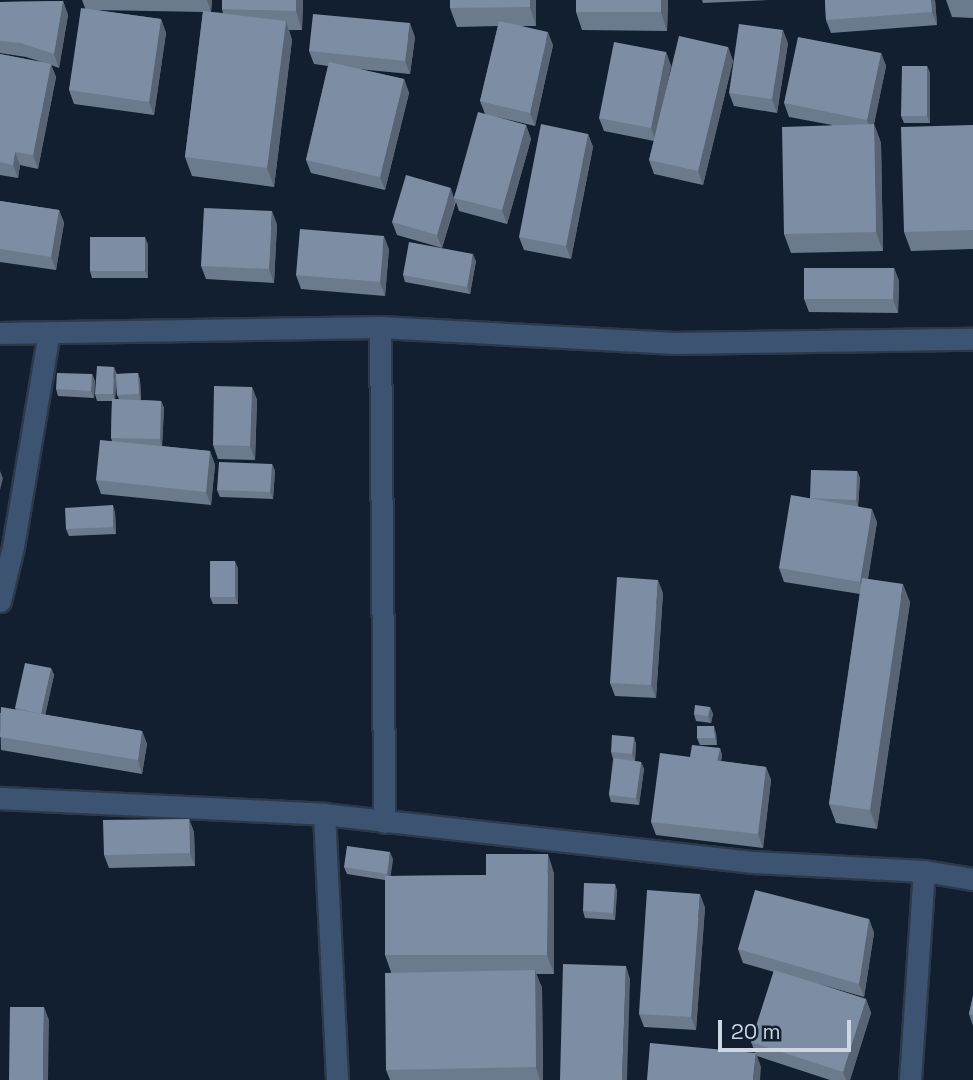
<!DOCTYPE html>
<html>
<head>
<meta charset="utf-8">
<style>
	body { margin:0 }
	#map { position:relative; width:973px; height:1080px; overflow:hidden; background:#121f31; font-family:"Space Grotesk",sans-serif }
	div>[style] { position:absolute }
	.roads { filter:drop-shadow(2px 0 #2c394a) drop-shadow(-2px 0 #2c394a) drop-shadow(0 2px #2c394a) drop-shadow(0 -2px #2c394a) }
	.street>* { height:21px; margin:-10.5px; padding:0 10.5px; transform-origin:10.5px; border-radius:10.5px; background:#3c5371 }
	.wall>* { inset:0; background:#6c7a8d }
	.shaded-wall>* { inset:0; background:#586373 }
	.building>* { inset:0; background:#7d8ea4 }
	span { translate:-50% -50%; white-space:nowrap; text-align:center; line-height:1.15; -webkit-text-stroke:7px #121f31; paint-order:stroke }
	.scale { position:absolute; left:718px; top:1020px; width:133px; height:32px; box-sizing:border-box; border:4px solid #cdd7e3; border-top:0; padding-left:9px; font-size:21px; line-height:24px; white-space:nowrap; color:#cdd7e3; -webkit-text-stroke:5px #121f31; paint-order:stroke }
</style>
</head>
<body>
<div id="map">
	<div class="roads">
		<div class="street">
			<div style="left:380px;top:327px;width:495px;rotate:89.5deg"></div>
			<div style="left:0;top:333px;width:380px;rotate:-0.9deg"></div>
			<div style="left:380px;top:327px;width:291px;rotate:3.1deg"></div>
			<div style="left:671px;top:343px;width:302px;rotate:-0.8deg"></div>
			<div style="left:0;top:601px;width:56px;rotate:-76.5deg"></div>
			<div style="left:13px;top:547px;width:218px;rotate:-80.5deg"></div>
			<div style="left:0;top:798px;width:324px;rotate:2.8deg"></div>
			<div style="left:324px;top:814px;width:433px;rotate:6.4deg"></div>
			<div style="left:754px;top:862px;width:170px;rotate:3deg"></div>
			<div style="left:924px;top:871px;width:50px;rotate:9.3deg"></div>
			<div style="left:324px;top:814px;width:266px;rotate:87.2deg"></div>
			<div style="left:910px;top:1080px;width:209px;rotate:-86.2deg"></div>
		</div>
	</div>
	<div class="wall">
		<div style="clip-path:polygon(82px 0,212px 0,211px 12px,223px 13px,222px 9px,303px 0,302px 30px,289px 30px,292px 40px,274px 187px,192px 176px,185px 157px,203px 12px,96px 10px,161px 19px,166px 33px,154px 115px,74px 104px,69px 90px,85px 8px)"></div>
		<div style="clip-path:polygon(450px 0,536px 0,536px 26px,522px 26px,553px 45px,535px 126px,497px 117px,526px 125px,531px 139px,507px 224px,459px 211px,456px 202px,442px 248px,397px 235px,392px 222px,454px 197px,485px 114px,480px 101px,498px 26px,457px 27px,450px 8px)"></div>
		<div style="clip-path:polygon(668px 0,667px 31px,582px 30px,576px 12px)"></div>
		<div style="clip-path:polygon(702px 0,768px 0,703px 3px)"></div>
		<div style="clip-path:polygon(825px 0,935px 0,937px 25px,831px 33px,826px 20px)"></div>
		<div style="clip-path:polygon(946px 0,973px 0,973px 18px,952px 17px)"></div>
		<div style="clip-path:polygon(63px 1px,68px 15px,59px 68px,51px 65px,56px 77px,38px 169px,20px 165px,18px 178px,0 175px,0 54px,42px 62px,26px 57px,0 53px,0 2px)"></div>
		<div style="clip-path:polygon(415px 37px,410px 74px,358px 69px,404px 79px,409px 93px,385px 190px,311px 173px,306px 160px,328px 66px,314px 64px,309px 51px)"></div>
		<div style="clip-path:polygon(788px 43px,777px 113px,734px 106px,729px 93px)"></div>
		<div style="clip-path:polygon(728px 47px,733px 61px,703px 185px,654px 174px,649px 160px,654px 141px,604px 131px,599px 118px,666px 52px,671px 66px,664px 98px)"></div>
		<div style="clip-path:polygon(881px 53px,886px 66px,874px 124px,881px 143px,883px 251px,791px 253px,784px 234px,832px 125px,789px 117px,784px 103px)"></div>
		<div style="clip-path:polygon(927px 66px,930px 73px,930px 123px,904px 123px,901px 116px)"></div>
		<div style="clip-path:polygon(973px 125px,973px 249px,911px 251px,904px 232px)"></div>
		<div style="clip-path:polygon(588px 134px,593px 147px,571px 259px,524px 250px,519px 237px)"></div>
		<div style="clip-path:polygon(0 201px,59px 210px,64px 223px,56px 270px,0 262px)"></div>
		<div style="clip-path:polygon(277px 224px,274px 283px,206px 279px,201px 266px)"></div>
		<div style="clip-path:polygon(148px 244px,148px 278px,92px 278px,90px 271px)"></div>
		<div style="clip-path:polygon(389px 249px,385px 296px,301px 289px,296px 275px)"></div>
		<div style="clip-path:polygon(476px 261px,470px 294px,405px 282px,403px 275px)"></div>
		<div style="clip-path:polygon(894px 268px,899px 281px,898px 313px,809px 312px,804px 299px)"></div>
		<div style="clip-path:polygon(evenodd,138px 373px,140px 380px,141px 400px,161px 401px,164px 408px,162px 446px,210px 451px,215px 465px,211px 505px,101px 494px,96px 480px,112px 441px,111px 438px,112px 401px,97px 401px,95px 394px,117px 374px,138px 373px,116px 378px,117px 395px,119px 399px,115px 399px,116px 378px)"></div>
		<div style="clip-path:polygon(92px 374px,95px 381px,94px 398px,58px 396px,56px 389px)"></div>
		<div style="clip-path:polygon(252px 387px,257px 400px,255px 460px,218px 459px,213px 445px)"></div>
		<div style="clip-path:polygon(272px 464px,275px 471px,273px 499px,220px 497px,217px 490px)"></div>
		<div style="clip-path:polygon(857px 471px,860px 478px,858px 506px,877px 522px,868px 579px,910px 602px,877px 829px,836px 823px,829px 804px,860px 594px,784px 582px,779px 568px,810px 498px)"></div>
		<div style="clip-path:polygon(115px 512px,116px 534px,69px 536px,66px 529px)"></div>
		<div style="clip-path:polygon(238px 568px,238px 604px,213px 604px,210px 597px)"></div>
		<div style="clip-path:polygon(663px 593px,656px 698px,615px 696px,610px 683px)"></div>
		<div style="clip-path:polygon(51px 668px,54px 675px,45px 715px,142px 731px,147px 744px,142px 774px,1px 750px,0 713px,16px 710px,15px 708px)"></div>
		<div style="clip-path:polygon(710px 707px,713px 714px,711px 723px,696px 721px,694px 714px)"></div>
		<div style="clip-path:polygon(716px 733px,717px 745px,700px 745px,697px 738px)"></div>
		<div style="clip-path:polygon(634px 737px,636px 744px,635px 761px,641px 762px,644px 769px,639px 805px,611px 802px,609px 795px,613px 759px,611px 752px)"></div>
		<div style="clip-path:polygon(720px 748px,722px 755px,721px 761px,766px 767px,771px 780px,763px 848px,656px 835px,651px 822px,690px 757px)"></div>
		<div style="clip-path:polygon(189px 819px,194px 832px,195px 866px,109px 868px,104px 855px)"></div>
		<div style="clip-path:polygon(393px 859px,390px 876px,486px 875px,554px 873px,554px 974px,536px 974px,542px 988px,543px 1080px,390px 1080px,386px 1070px,391px 972px,385px 955px,385px 880px,347px 874px,344px 867px)"></div>
		<div style="clip-path:polygon(615px 884px,617px 891px,615px 920px,585px 918px,583px 911px)"></div>
		<div style="clip-path:polygon(705px 907px,696px 1030px,644px 1027px,639px 1014px)"></div>
		<div style="clip-path:polygon(869px 919px,874px 933px,864px 997px,819px 984px,866px 999px,871px 1013px,850px 1080px,830px 1080px,757px 1056px,761px 1067px,751px 1042px,774px 972px,743px 963px,738px 949px)"></div>
		<div style="clip-path:polygon(973px 996px,973px 1026px,969px 1014px)"></div>
	</div>
	<div class="shaded-wall">
		<div style="clip-path:polygon(207px 0,212px 0,211px 12px)"></div>
		<div style="clip-path:polygon(296px 0,303px 0,302px 30px,296px 11px)"></div>
		<div style="clip-path:polygon(530px 0,536px 0,536px 26px,530px 7px)"></div>
		<div style="clip-path:polygon(661px 0,668px 0,667px 31px,661px 12px)"></div>
		<div style="clip-path:polygon(931px 0,935px 0,937px 25px,932px 12px)"></div>
		<div style="clip-path:polygon(63px 1px,68px 15px,59px 68px,54px 54px)"></div>
		<div style="clip-path:polygon(161px 19px,166px 33px,154px 115px,149px 102px)"></div>
		<div style="clip-path:polygon(286px 21px,292px 40px,274px 187px,267px 168px)"></div>
		<div style="clip-path:polygon(410px 23px,415px 37px,410px 74px,405px 61px)"></div>
		<div style="clip-path:polygon(783px 30px,788px 43px,777px 113px,772px 99px)"></div>
		<div style="clip-path:polygon(548px 32px,553px 45px,535px 126px,530px 113px)"></div>
		<div style="clip-path:polygon(728px 47px,733px 61px,703px 185px,698px 171px)"></div>
		<div style="clip-path:polygon(666px 52px,671px 66px,656px 141px,651px 128px)"></div>
		<div style="clip-path:polygon(881px 53px,886px 66px,872px 134px,867px 120px)"></div>
		<div style="clip-path:polygon(51px 64px,56px 77px,38px 169px,33px 155px)"></div>
		<div style="clip-path:polygon(927px 66px,930px 73px,930px 123px,927px 116px)"></div>
		<div style="clip-path:polygon(404px 79px,409px 93px,385px 190px,380px 177px)"></div>
		<div style="clip-path:polygon(874px 124px,881px 143px,883px 251px,876px 232px)"></div>
		<div style="clip-path:polygon(526px 125px,531px 139px,507px 224px,502px 210px)"></div>
		<div style="clip-path:polygon(588px 134px,593px 147px,571px 259px,566px 246px)"></div>
		<div style="clip-path:polygon(15px 152px,20px 165px,18px 178px,13px 165px)"></div>
		<div style="clip-path:polygon(451px 188px,455px 202px,442px 248px,437px 235px)"></div>
		<div style="clip-path:polygon(59px 210px,64px 223px,56px 270px,51px 257px)"></div>
		<div style="clip-path:polygon(272px 211px,277px 224px,274px 283px,269px 269px)"></div>
		<div style="clip-path:polygon(384px 236px,389px 249px,385px 296px,380px 282px)"></div>
		<div style="clip-path:polygon(145px 237px,148px 244px,148px 278px,145px 271px)"></div>
		<div style="clip-path:polygon(473px 254px,476px 261px,470px 294px,467px 287px)"></div>
		<div style="clip-path:polygon(894px 268px,899px 281px,898px 313px,893px 299px)"></div>
		<div style="clip-path:polygon(114px 367px,117px 374px,115px 401px,113px 394px)"></div>
		<div style="clip-path:polygon(138px 373px,140px 380px,141px 401px,139px 394px)"></div>
		<div style="clip-path:polygon(92px 374px,95px 381px,94px 398px,91px 391px)"></div>
		<div style="clip-path:polygon(252px 387px,257px 400px,255px 460px,250px 446px)"></div>
		<div style="clip-path:polygon(161px 401px,164px 408px,162px 446px,160px 439px)"></div>
		<div style="clip-path:polygon(210px 451px,215px 465px,211px 505px,206px 492px)"></div>
		<div style="clip-path:polygon(272px 464px,275px 471px,273px 499px,270px 492px)"></div>
		<div style="clip-path:polygon(0 471px,3px 478px,0 490px)"></div>
		<div style="clip-path:polygon(857px 471px,860px 478px,858px 507px,856px 500px)"></div>
		<div style="clip-path:polygon(113px 505px,115px 512px,116px 534px,113px 527px)"></div>
		<div style="clip-path:polygon(872px 509px,877px 522px,865px 595px,860px 582px)"></div>
		<div style="clip-path:polygon(235px 561px,238px 568px,238px 604px,235px 597px)"></div>
		<div style="clip-path:polygon(658px 580px,663px 593px,656px 698px,651px 685px)"></div>
		<div style="clip-path:polygon(903px 584px,910px 602px,877px 829px,870px 810px)"></div>
		<div style="clip-path:polygon(51px 668px,54px 675px,44px 721px,41px 714px)"></div>
		<div style="clip-path:polygon(710px 707px,713px 714px,711px 723px,708px 716px)"></div>
		<div style="clip-path:polygon(714px 726px,716px 733px,717px 745px,715px 738px)"></div>
		<div style="clip-path:polygon(142px 731px,147px 744px,142px 774px,138px 760px)"></div>
		<div style="clip-path:polygon(634px 737px,636px 744px,635px 761px,632px 754px)"></div>
		<div style="clip-path:polygon(720px 748px,722px 755px,720px 769px,717px 762px)"></div>
		<div style="clip-path:polygon(641px 762px,644px 769px,639px 805px,636px 798px)"></div>
		<div style="clip-path:polygon(766px 767px,771px 780px,763px 848px,758px 834px)"></div>
		<div style="clip-path:polygon(189px 819px,194px 832px,195px 866px,190px 853px)"></div>
		<div style="clip-path:polygon(390px 852px,393px 859px,390px 881px,387px 874px)"></div>
		<div style="clip-path:polygon(548px 854px,554px 873px,554px 974px,547px 955px)"></div>
		<div style="clip-path:polygon(615px 884px,617px 891px,615px 920px,613px 913px)"></div>
		<div style="clip-path:polygon(700px 894px,705px 907px,696px 1030px,691px 1017px)"></div>
		<div style="clip-path:polygon(869px 919px,874px 933px,864px 997px,859px 984px)"></div>
		<div style="clip-path:polygon(626px 966px,630px 979px,627px 1080px,622px 1080px)"></div>
		<div style="clip-path:polygon(535px 970px,542px 988px,543px 1080px,540px 1080px,536px 1067px)"></div>
		<div style="clip-path:polygon(866px 999px,871px 1013px,850px 1080px,846px 1080px,843px 1072px)"></div>
		<div style="clip-path:polygon(44px 1007px,49px 1020px,48px 1080px,43px 1080px)"></div>
		<div style="clip-path:polygon(756px 1053px,761px 1067px,760px 1080px,753px 1080px)"></div>
	</div>
	<div class="building">
		<div style="clip-path:polygon(222px 0,296px 0,296px 11px,222px 9px)"></div>
		<div style="clip-path:polygon(450px 0,530px 0,530px 7px,450px 8px)"></div>
		<div style="clip-path:polygon(576px 0,661px 0,661px 12px,576px 12px)"></div>
		<div style="clip-path:polygon(825px 0,931px 0,932px 12px,826px 20px)"></div>
		<div style="clip-path:polygon(63px 1px,54px 54px,21px 43px,0 41px,0 2px)"></div>
		<div style="clip-path:polygon(81px 8px,161px 19px,149px 102px,69px 90px)"></div>
		<div style="clip-path:polygon(203px 11px,286px 21px,267px 168px,185px 157px)"></div>
		<div style="clip-path:polygon(313px 14px,410px 23px,405px 61px,309px 51px)"></div>
		<div style="clip-path:polygon(499px 21px,548px 32px,530px 113px,480px 101px)"></div>
		<div style="clip-path:polygon(739px 24px,783px 30px,772px 99px,729px 93px)"></div>
		<div style="clip-path:polygon(679px 36px,728px 47px,698px 171px,649px 160px)"></div>
		<div style="clip-path:polygon(798px 37px,881px 53px,867px 120px,784px 103px)"></div>
		<div style="clip-path:polygon(614px 42px,666px 52px,651px 128px,599px 118px)"></div>
		<div style="clip-path:polygon(0 54px,51px 64px,33px 155px,15px 152px,13px 165px,0 162px)"></div>
		<div style="clip-path:polygon(329px 62px,404px 79px,380px 177px,306px 160px)"></div>
		<div style="clip-path:polygon(902px 66px,927px 66px,927px 116px,901px 116px)"></div>
		<div style="clip-path:polygon(478px 112px,526px 125px,502px 210px,454px 198px)"></div>
		<div style="clip-path:polygon(541px 124px,588px 134px,566px 246px,519px 237px)"></div>
		<div style="clip-path:polygon(874px 124px,876px 232px,784px 234px,782px 127px)"></div>
		<div style="clip-path:polygon(973px 125px,973px 230px,904px 232px,901px 127px)"></div>
		<div style="clip-path:polygon(406px 175px,451px 188px,437px 235px,392px 222px)"></div>
		<div style="clip-path:polygon(0 201px,59px 210px,51px 257px,0 249px)"></div>
		<div style="clip-path:polygon(204px 208px,272px 211px,269px 269px,201px 266px)"></div>
		<div style="clip-path:polygon(300px 229px,384px 236px,380px 282px,296px 275px)"></div>
		<div style="clip-path:polygon(90px 237px,145px 237px,145px 271px,90px 271px)"></div>
		<div style="clip-path:polygon(409px 242px,473px 254px,467px 287px,403px 275px)"></div>
		<div style="clip-path:polygon(804px 268px,894px 268px,893px 299px,804px 299px)"></div>
		<div style="clip-path:polygon(97px 366px,114px 367px,113px 394px,95px 394px)"></div>
		<div style="clip-path:polygon(57px 373px,92px 374px,91px 391px,56px 389px)"></div>
		<div style="clip-path:polygon(138px 373px,139px 394px,117px 395px,116px 374px)"></div>
		<div style="clip-path:polygon(214px 386px,252px 387px,250px 446px,213px 445px)"></div>
		<div style="clip-path:polygon(112px 399px,161px 401px,160px 439px,111px 438px)"></div>
		<div style="clip-path:polygon(100px 440px,210px 451px,206px 492px,96px 480px)"></div>
		<div style="clip-path:polygon(219px 462px,272px 464px,270px 492px,217px 490px)"></div>
		<div style="clip-path:polygon(811px 470px,857px 471px,856px 500px,810px 498px)"></div>
		<div style="clip-path:polygon(791px 495px,872px 509px,860px 582px,779px 568px)"></div>
		<div style="clip-path:polygon(113px 505px,113px 527px,66px 529px,65px 508px)"></div>
		<div style="clip-path:polygon(210px 561px,235px 561px,235px 597px,210px 597px)"></div>
		<div style="clip-path:polygon(617px 577px,658px 580px,651px 685px,610px 683px)"></div>
		<div style="clip-path:polygon(862px 578px,903px 584px,870px 810px,829px 804px)"></div>
		<div style="clip-path:polygon(25px 663px,51px 668px,41px 714px,15px 708px)"></div>
		<div style="clip-path:polygon(695px 705px,710px 707px,708px 716px,694px 714px)"></div>
		<div style="clip-path:polygon(1px 707px,142px 731px,138px 760px,0 737px)"></div>
		<div style="clip-path:polygon(697px 726px,714px 726px,715px 738px,697px 738px)"></div>
		<div style="clip-path:polygon(612px 735px,634px 737px,632px 754px,611px 752px)"></div>
		<div style="clip-path:polygon(692px 745px,720px 748px,717px 761px,690px 757px)"></div>
		<div style="clip-path:polygon(660px 753px,766px 767px,758px 834px,651px 822px)"></div>
		<div style="clip-path:polygon(614px 758px,641px 762px,636px 798px,609px 795px)"></div>
		<div style="clip-path:polygon(189px 819px,190px 853px,104px 855px,103px 820px)"></div>
		<div style="clip-path:polygon(347px 846px,390px 852px,387px 874px,344px 867px)"></div>
		<div style="clip-path:polygon(486px 854px,548px 854px,547px 955px,385px 955px,385px 876px,486px 875px)"></div>
		<div style="clip-path:polygon(584px 883px,615px 884px,613px 913px,583px 911px)"></div>
		<div style="clip-path:polygon(647px 890px,700px 894px,691px 1017px,639px 1014px)"></div>
		<div style="clip-path:polygon(755px 890px,869px 919px,859px 984px,738px 949px)"></div>
		<div style="clip-path:polygon(563px 964px,626px 966px,622px 1080px,560px 1080px)"></div>
		<div style="clip-path:polygon(535px 970px,536px 1067px,386px 1070px,385px 973px)"></div>
		<div style="clip-path:polygon(774px 970px,866px 999px,843px 1072px,751px 1042px)"></div>
		<div style="clip-path:polygon(973px 996px,973px 1015px,969px 1014px)"></div>
		<div style="clip-path:polygon(10px 1007px,44px 1007px,43px 1080px,9px 1080px)"></div>
		<div style="clip-path:polygon(650px 1043px,756px 1053px,753px 1080px,647px 1080px)"></div>
	</div>
	<div class="scale">20 m</div>
</div>
</body>
</html>
